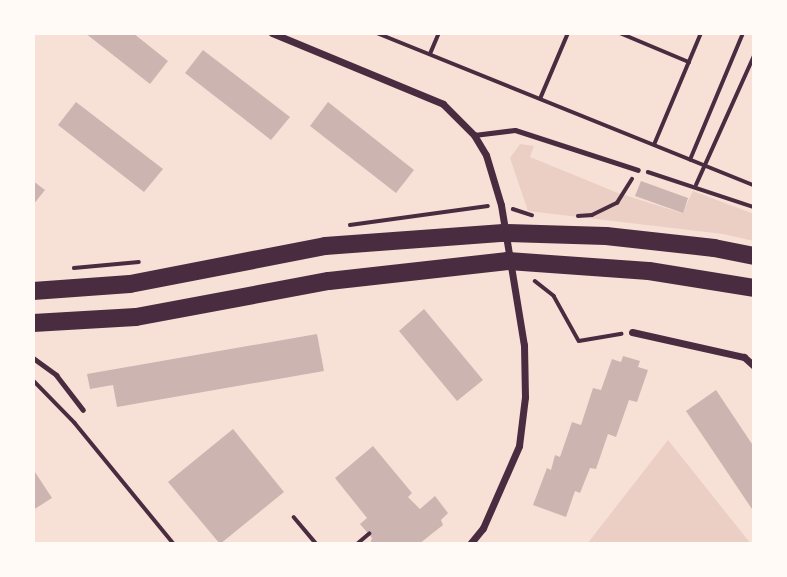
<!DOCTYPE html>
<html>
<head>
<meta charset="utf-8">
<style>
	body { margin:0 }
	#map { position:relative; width:787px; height:577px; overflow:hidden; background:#f7e1d7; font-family:"Nunito Sans",sans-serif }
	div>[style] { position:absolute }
	.green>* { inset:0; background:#ebcfc5 }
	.building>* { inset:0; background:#ccb4b1 }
	.path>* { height:3.5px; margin:-1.75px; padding:0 1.75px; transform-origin:1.75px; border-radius:1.75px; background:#4a2c40 }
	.service>* { height:5px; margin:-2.5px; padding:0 2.5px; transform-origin:2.5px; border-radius:2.5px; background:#4a2c40 }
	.minor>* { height:7px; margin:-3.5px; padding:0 3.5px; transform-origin:3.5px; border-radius:3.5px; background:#4a2c40 }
	.primary>* { height:18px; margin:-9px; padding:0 9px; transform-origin:9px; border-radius:9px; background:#4a2c40 }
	span { translate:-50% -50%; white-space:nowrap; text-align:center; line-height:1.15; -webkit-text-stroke:5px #fffaf5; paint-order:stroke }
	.frame { position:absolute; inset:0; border:35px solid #fffaf5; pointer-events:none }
</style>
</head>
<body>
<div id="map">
	<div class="green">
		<div style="clip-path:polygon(520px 144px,534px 146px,530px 157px,618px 193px,682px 213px,693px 191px,754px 214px,754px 241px,723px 234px,528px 211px,510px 158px)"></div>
		<div style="clip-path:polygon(668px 440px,751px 544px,587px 544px)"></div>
	</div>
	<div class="building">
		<div style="clip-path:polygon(85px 33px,133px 33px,168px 61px,150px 84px)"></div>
		<div style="clip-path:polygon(203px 50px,290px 117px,271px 140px,185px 73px)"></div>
		<div style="clip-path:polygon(76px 102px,163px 169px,144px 192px,58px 125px)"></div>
		<div style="clip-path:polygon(328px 102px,414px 170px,396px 193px,310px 126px)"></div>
		<div style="clip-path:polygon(33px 181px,45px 190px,33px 205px)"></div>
		<div style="clip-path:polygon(641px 181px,688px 198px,683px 213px,635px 196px)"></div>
		<div style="clip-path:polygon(424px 309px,483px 380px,457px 401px,399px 331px)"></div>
		<div style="clip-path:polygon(317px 334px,324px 371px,117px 407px,113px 385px,90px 389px,87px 374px)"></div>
		<div style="clip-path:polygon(623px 356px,640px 361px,638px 367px,648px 370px,637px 402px,629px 400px,616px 437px,608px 434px,596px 469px,590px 468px,580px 493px,575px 491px,566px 517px,533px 505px,547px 468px,551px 470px,555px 455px,560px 457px,572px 422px,581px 425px,593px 388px,601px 390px,612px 359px,621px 362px)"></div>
		<div style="clip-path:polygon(716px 390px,754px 447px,754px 512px,686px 411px)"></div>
		<div style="clip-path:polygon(233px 429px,284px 492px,220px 544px,168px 482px)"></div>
		<div style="clip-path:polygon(373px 446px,412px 493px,408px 497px,420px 509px,435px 496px,448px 513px,441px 520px,443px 525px,419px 544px,370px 544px,372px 538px,360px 524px,367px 518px,335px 478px)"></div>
		<div style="clip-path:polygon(33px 469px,52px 498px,33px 510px)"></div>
	</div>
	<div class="path">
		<div style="left:377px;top:33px;width:406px;rotate:22deg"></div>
		<div style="left:620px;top:33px;width:75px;rotate:22.8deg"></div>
		<div style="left:430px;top:54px;width:23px;rotate:-67deg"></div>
		<div style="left:540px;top:99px;width:72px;rotate:-67deg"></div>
		<div style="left:654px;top:145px;width:121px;rotate:-67.2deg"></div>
		<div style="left:690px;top:160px;width:138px;rotate:-67.3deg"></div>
		<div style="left:648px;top:172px;width:112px;rotate:18.3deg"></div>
		<div style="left:696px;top:185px;width:141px;rotate:-65.8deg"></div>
		<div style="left:513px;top:209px;width:20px;rotate:18deg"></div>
		<div style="left:578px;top:216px;width:14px;rotate:-4deg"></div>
		<div style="left:592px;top:215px;width:28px;rotate:-26deg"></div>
		<div style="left:617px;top:203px;width:28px;rotate:-58deg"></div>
		<div style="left:350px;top:225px;width:139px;rotate:-7.8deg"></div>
		<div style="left:74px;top:268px;width:65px;rotate:-5.3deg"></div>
		<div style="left:535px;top:281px;width:24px;rotate:38deg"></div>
		<div style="left:554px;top:296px;width:51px;rotate:60.9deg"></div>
		<div style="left:579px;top:341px;width:43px;rotate:-9.5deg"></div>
		<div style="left:33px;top:380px;width:60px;rotate:45.7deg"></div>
		<div style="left:75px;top:423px;width:156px;rotate:50.7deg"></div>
		<div style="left:294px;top:517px;width:35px;rotate:50deg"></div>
		<div style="left:357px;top:544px;width:16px;rotate:-40deg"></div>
	</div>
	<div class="service">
		<div style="left:474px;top:135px;width:41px;rotate:-7deg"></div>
		<div style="left:515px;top:130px;width:129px;rotate:18deg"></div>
		<div style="left:33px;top:358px;width:29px;rotate:36deg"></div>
		<div style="left:56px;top:375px;width:44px;rotate:52.4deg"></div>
	</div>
	<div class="minor">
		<div style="left:272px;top:33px;width:185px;rotate:22.5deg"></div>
		<div style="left:443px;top:104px;width:44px;rotate:45deg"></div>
		<div style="left:474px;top:135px;width:23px;rotate:59deg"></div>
		<div style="left:486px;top:155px;width:52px;rotate:73.3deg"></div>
		<div style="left:501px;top:205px;width:142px;rotate:80.7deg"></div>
		<div style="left:524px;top:345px;width:52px;rotate:88.9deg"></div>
		<div style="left:525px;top:397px;width:49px;rotate:97deg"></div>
		<div style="left:519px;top:446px;width:90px;rotate:113.7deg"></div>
		<div style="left:483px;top:528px;width:21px;rotate:129deg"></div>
		<div style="left:632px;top:332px;width:115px;rotate:12.6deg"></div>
		<div style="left:744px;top:357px;width:13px;rotate:42deg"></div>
	</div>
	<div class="primary">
		<div style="left:33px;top:291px;width:97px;rotate:-4.1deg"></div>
		<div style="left:130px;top:284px;width:199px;rotate:-11deg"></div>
		<div style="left:325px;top:246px;width:179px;rotate:-4.2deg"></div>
		<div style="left:504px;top:233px;width:102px;rotate:1.7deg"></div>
		<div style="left:606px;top:236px;width:109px;rotate:6.3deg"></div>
		<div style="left:714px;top:248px;width:41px;rotate:11.3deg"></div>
		<div style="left:33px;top:323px;width:103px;rotate:-3.3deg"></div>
		<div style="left:136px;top:317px;width:196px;rotate:-10.6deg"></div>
		<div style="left:329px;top:281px;width:180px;rotate:-6.4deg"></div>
		<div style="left:508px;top:261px;width:141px;rotate:4.1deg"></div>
		<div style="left:649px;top:271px;width:106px;rotate:9.2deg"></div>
	</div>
	<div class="frame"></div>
</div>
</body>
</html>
